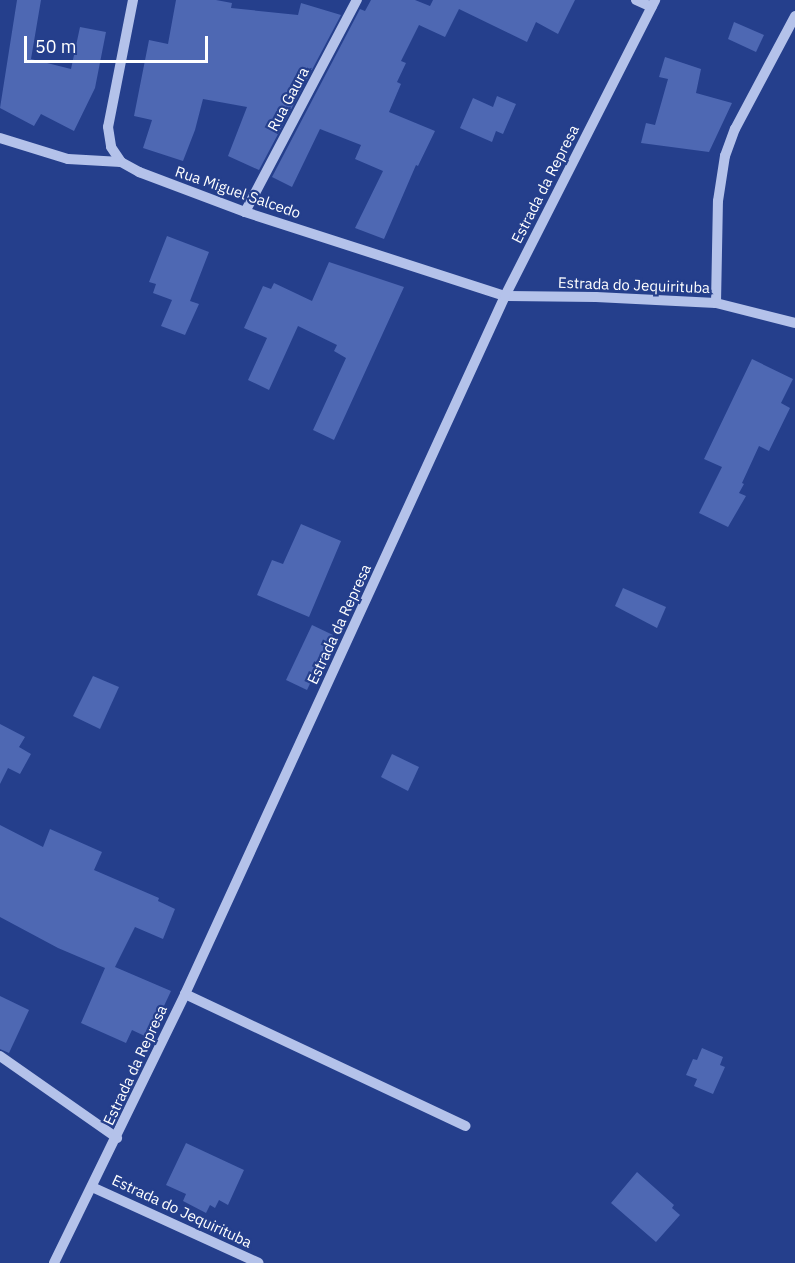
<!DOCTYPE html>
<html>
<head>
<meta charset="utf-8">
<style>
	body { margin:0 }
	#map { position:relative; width:795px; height:1263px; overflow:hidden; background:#253f8c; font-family:"IBM Plex Sans",sans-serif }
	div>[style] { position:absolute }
	.building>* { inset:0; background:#4e68b3 }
	.minor>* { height:10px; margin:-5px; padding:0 5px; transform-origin:5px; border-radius:5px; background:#b4c2ea }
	span { translate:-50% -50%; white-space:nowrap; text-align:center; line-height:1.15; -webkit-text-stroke:4.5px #253f8c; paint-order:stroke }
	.street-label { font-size:15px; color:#fff }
	.scale { position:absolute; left:24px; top:36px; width:184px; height:27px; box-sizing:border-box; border:3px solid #fff; border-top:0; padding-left:8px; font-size:18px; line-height:21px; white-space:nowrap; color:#fff; -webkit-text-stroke:4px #253f8c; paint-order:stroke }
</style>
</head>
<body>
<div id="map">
	<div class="building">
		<div style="clip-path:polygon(17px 0,41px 0,31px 59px,71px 69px,80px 27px,106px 32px,95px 88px,74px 131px,41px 114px,34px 126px,0 108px)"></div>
		<div style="clip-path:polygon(176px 0,216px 0,232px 3px,231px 8px,298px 15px,301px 3px,341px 15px,259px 170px,228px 156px,247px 107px,203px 99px,195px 130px,183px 161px,143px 148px,152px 120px,134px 116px,149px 40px,168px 44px)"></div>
		<div style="clip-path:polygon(371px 0,415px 0,430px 6px,433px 0,575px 0,558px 34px,536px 22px,527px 42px,459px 9px,445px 37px,419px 25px,401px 61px,406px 63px,397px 82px,401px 84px,389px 112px,435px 131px,418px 166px,416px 165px,384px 239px,355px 228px,383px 171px,355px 159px,361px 145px,320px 129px,292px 187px,272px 177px,360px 9px,365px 11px)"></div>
		<div style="clip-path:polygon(734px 22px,764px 35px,756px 52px,728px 39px)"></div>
		<div style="clip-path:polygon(665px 57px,701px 69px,696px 93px,732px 103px,709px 152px,641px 143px,646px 123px,655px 125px,668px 79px,659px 77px)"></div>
		<div style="clip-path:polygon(497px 96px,516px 104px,503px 134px,496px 131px,492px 142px,460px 128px,473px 98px,493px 107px)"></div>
		<div style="clip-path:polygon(167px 236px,209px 252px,190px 301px,199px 304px,185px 335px,161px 326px,172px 300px,153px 293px,156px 284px,149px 282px)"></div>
		<div style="clip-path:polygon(329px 262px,404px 287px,334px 440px,313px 430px,346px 358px,334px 351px,337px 345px,298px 326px,269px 390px,248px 380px,267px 338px,244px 328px,263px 286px,271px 289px,274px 283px,312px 301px)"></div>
		<div style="clip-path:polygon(752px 359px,793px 379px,781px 403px,790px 408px,769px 451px,759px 446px,742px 483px,744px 484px,739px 493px,746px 496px,728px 527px,699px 513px,722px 467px,704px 459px)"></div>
		<div style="clip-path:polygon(301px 524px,341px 541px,309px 617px,257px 595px,272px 560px,283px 564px)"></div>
		<div style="clip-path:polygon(623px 588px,666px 607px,657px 628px,615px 606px)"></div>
		<div style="clip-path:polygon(312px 625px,333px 635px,307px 690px,286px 680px)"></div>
		<div style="clip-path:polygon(93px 676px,119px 687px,100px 729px,73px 716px)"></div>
		<div style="clip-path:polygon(0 724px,25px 737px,19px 747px,31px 754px,20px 774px,8px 768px,0 784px)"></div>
		<div style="clip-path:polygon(392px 754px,419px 767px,408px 791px,381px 777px)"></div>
		<div style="clip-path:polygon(0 825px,43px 847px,50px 829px,102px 852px,94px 870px,159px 898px,158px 901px,175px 909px,163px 939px,135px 927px,115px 967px,171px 991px,149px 1038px,132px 1030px,126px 1043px,81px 1023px,105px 968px,58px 948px,0 917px)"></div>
		<div style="clip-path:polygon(0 996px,29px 1010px,9px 1053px,0 1049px)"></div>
		<div style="clip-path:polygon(702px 1048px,723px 1057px,720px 1065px,725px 1067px,713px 1094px,694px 1086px,697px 1079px,686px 1075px,693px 1059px,697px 1060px)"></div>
		<div style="clip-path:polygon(186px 1143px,244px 1170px,228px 1205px,219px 1200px,215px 1208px,210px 1205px,206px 1213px,183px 1201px,186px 1194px,166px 1185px)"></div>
		<div style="clip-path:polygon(637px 1172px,674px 1205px,672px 1208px,680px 1215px,656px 1242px,611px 1203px)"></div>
	</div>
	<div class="minor">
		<div style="left:133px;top:0;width:129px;rotate:101.1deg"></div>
		<div style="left:108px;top:127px;width:20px;rotate:81deg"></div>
		<div style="left:111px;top:147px;width:18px;rotate:56deg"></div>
		<div style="left:121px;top:162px;width:21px;rotate:29deg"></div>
		<div style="left:139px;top:172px;width:113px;rotate:20.7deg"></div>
		<div style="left:245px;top:212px;width:273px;rotate:17.9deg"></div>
		<div style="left:505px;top:296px;width:91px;rotate:0.6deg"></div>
		<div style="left:596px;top:297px;width:120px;rotate:2.9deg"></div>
		<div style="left:716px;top:303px;width:81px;rotate:14.2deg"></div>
		<div style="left:636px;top:0;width:17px;rotate:24deg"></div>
		<div style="left:0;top:138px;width:71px;rotate:17.2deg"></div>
		<div style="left:68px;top:159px;width:53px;rotate:3.2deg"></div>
		<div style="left:245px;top:212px;width:240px;rotate:-62.2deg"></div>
		<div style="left:716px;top:303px;width:102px;rotate:-88.9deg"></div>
		<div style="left:718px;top:201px;width:46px;rotate:-81.2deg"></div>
		<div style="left:725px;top:156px;width:29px;rotate:-70deg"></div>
		<div style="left:735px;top:129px;width:128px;rotate:-62deg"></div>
		<div style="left:185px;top:994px;width:310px;rotate:25.2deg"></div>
		<div style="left:0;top:1056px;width:143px;rotate:35deg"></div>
		<div style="left:92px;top:1187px;width:183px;rotate:24.5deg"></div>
		<div style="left:54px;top:1263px;width:299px;rotate:-64deg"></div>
		<div style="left:185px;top:994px;width:768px;rotate:-65.37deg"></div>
		<div style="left:505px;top:296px;width:332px;rotate:-63.1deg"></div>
	</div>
	<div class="street-label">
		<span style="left:288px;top:99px;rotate:-62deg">Rua Gaura</span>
		<span style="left:545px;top:184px;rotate:-63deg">Estrada da Represa</span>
		<span style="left:238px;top:192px;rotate:19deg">Rua Miguel Salcedo</span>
		<span style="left:634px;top:285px;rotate:2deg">Estrada do Jequirituba</span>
		<span style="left:339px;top:624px;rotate:-65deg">Estrada da Represa</span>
		<span style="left:135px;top:1065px;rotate:-65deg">Estrada da Represa</span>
		<span style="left:182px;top:1211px;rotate:25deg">Estrada do Jequirituba</span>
	</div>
	<div class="scale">50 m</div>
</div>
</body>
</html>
